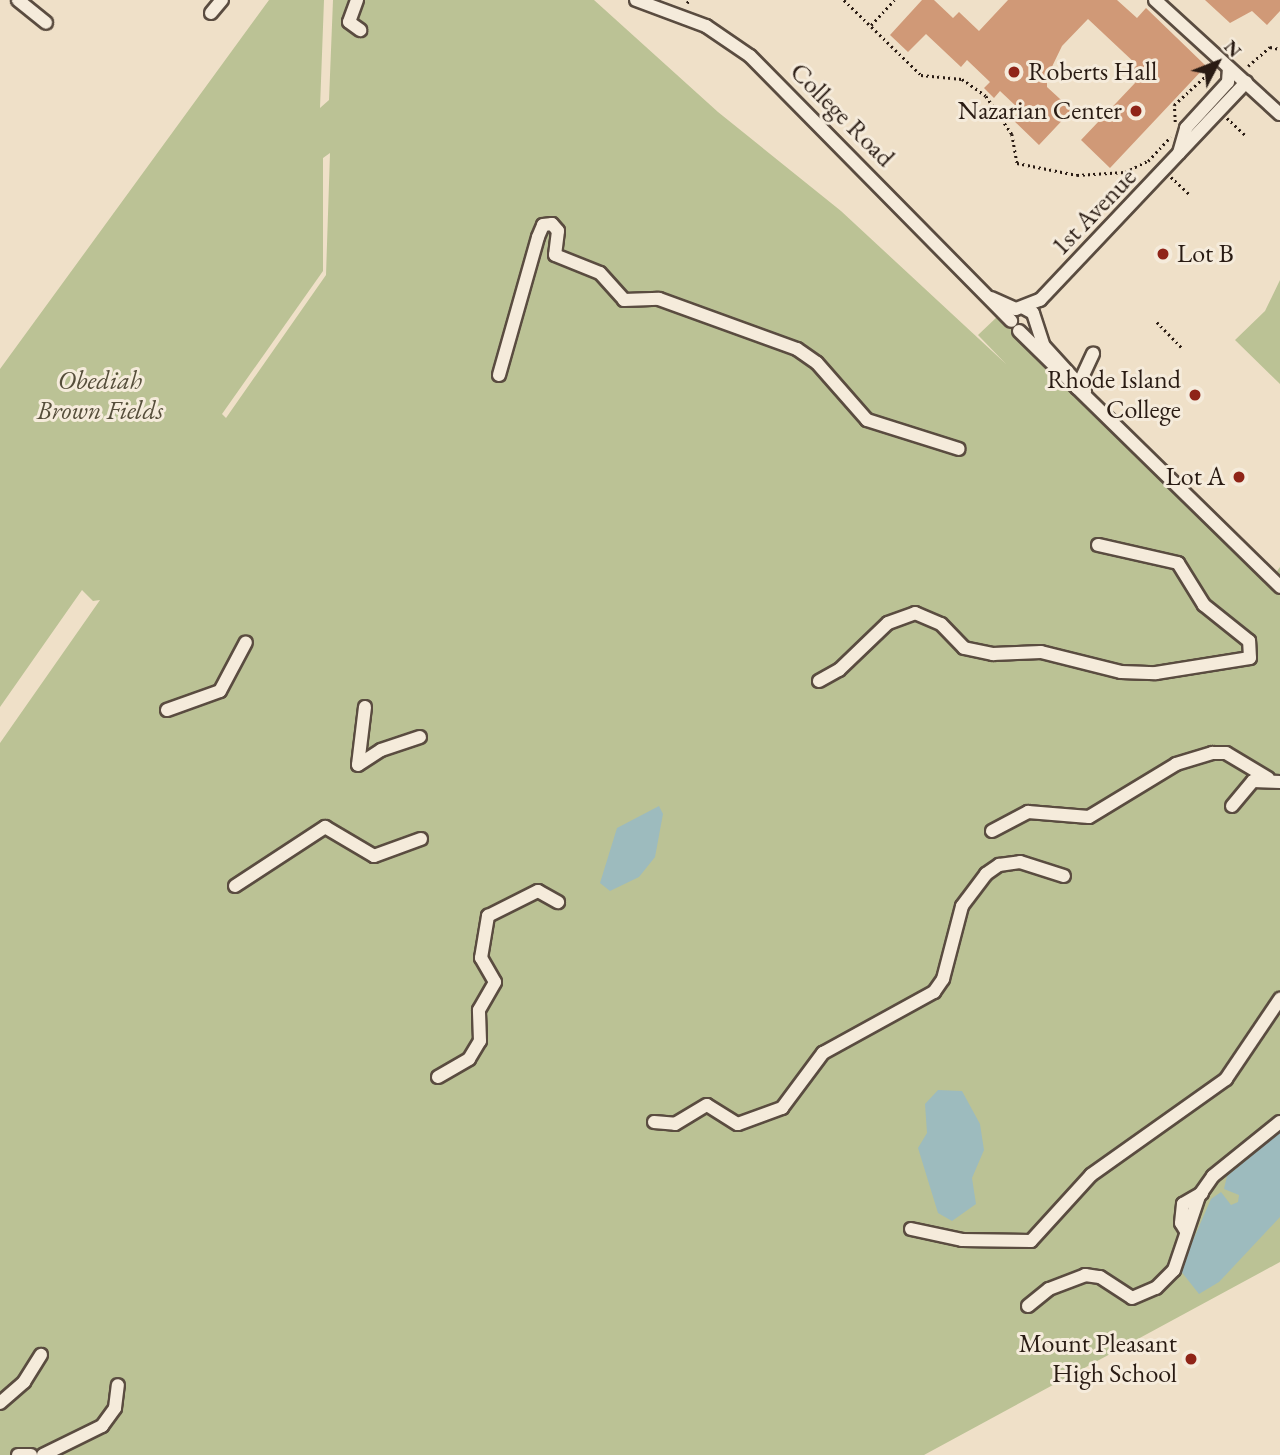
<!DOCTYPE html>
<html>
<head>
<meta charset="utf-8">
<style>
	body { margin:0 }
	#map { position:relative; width:1280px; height:1455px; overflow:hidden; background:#efe0c8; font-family:"EB Garamond",serif }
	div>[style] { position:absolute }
	.green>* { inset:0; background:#bbc295 }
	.water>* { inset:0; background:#9dbbbe }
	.building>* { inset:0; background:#d09977 }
	.path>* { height:2.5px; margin-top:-1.25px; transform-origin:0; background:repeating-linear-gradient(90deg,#291b13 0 2px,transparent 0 5.5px) }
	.roads { filter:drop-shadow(2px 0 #5a4c40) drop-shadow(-2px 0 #5a4c40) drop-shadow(0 2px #5a4c40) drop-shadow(0 -2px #5a4c40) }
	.minor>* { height:12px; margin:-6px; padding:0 6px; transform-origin:6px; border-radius:6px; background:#f5ebdb }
	.dots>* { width:19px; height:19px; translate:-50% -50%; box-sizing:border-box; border:4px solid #f5ebdb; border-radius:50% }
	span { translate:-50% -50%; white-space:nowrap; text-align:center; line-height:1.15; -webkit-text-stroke:6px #f5ebdb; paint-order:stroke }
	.poi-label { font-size:26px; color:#291b13 }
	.left { translate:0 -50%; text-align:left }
	.right { translate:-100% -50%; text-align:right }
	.street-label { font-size:26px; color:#291b13 }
	.park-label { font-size:26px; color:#554d3a; font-style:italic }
	.north { position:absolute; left:1182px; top:28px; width:70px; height:70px; -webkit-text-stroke:5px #f5ebdb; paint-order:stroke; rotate:48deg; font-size:19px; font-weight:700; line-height:28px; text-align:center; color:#291b13 }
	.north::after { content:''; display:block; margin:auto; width:24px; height:32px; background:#291b13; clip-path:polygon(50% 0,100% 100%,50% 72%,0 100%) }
</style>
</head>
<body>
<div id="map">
	<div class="green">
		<div style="clip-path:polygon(evenodd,269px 0,324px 0,320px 108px,329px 100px,333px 0,594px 0,718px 112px,841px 211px,1006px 364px,978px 335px,998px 316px,1270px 581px,1280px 567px,1280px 1262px,924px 1455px,0 1455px,0 743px,100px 600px,93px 601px,82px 590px,0 707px,0 369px,269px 0,330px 153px,326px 275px,226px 418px,222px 414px,323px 271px,323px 158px,330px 153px)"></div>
		<div style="clip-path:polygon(1280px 280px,1280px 384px,1235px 340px,1265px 311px)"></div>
	</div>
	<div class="water">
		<div style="clip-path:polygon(659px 806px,663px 814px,655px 857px,639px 877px,610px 891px,600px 883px,617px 828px)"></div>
		<div style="clip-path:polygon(938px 1090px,962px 1091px,980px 1124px,984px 1150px,972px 1178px,976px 1204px,952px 1221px,938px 1213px,918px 1148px,927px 1133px,925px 1104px)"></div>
		<div style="clip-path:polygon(1280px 1132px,1280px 1217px,1219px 1282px,1199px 1294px,1180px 1270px,1211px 1199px,1221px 1192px,1231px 1205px,1238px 1202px,1239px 1195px,1224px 1189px,1227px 1176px)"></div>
	</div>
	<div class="building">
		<div style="clip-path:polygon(922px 0,934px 0,953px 18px,959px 12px,979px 31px,1008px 0,1117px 0,1137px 18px,1146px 8px,1206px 66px,1110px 168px,1081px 140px,1135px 83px,1127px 75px,1137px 65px,1088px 19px,1062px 46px,1047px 77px,1047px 87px,1072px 110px,1039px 145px,1012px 119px,1020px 110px,1000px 91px,994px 98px,984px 88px,990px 82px,967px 60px,961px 67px,926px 34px,908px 52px,890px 35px)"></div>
		<div style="clip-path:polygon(1205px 0,1280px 0,1280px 11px,1267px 25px,1252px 11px,1230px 23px)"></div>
	</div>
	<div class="path">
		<div style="left:844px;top:0;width:107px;rotate:44.2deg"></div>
		<div style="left:921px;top:75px;width:41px;rotate:5.6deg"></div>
		<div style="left:962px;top:79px;width:29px;rotate:35deg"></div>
		<div style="left:986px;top:96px;width:46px;rotate:55.6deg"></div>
		<div style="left:1012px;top:134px;width:29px;rotate:80deg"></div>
		<div style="left:1017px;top:163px;width:61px;rotate:11.3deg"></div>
		<div style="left:1077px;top:175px;width:48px;rotate:-3.6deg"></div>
		<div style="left:1125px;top:172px;width:25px;rotate:-26deg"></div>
		<div style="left:1148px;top:161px;width:33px;rotate:-47deg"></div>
		<div style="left:687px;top:3px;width:4px;rotate:-56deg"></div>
		<div style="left:871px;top:25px;width:34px;rotate:-47deg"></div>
		<div style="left:1248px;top:66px;width:29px;rotate:-41deg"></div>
		<div style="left:1270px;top:47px;width:10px;rotate:11deg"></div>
		<div style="left:1227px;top:118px;width:25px;rotate:43deg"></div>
		<div style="left:1175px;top:122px;width:17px;rotate:-93deg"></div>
		<div style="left:1174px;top:105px;width:52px;rotate:-42.6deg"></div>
		<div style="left:1171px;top:177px;width:25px;rotate:43deg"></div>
		<div style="left:1157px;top:322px;width:37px;rotate:46deg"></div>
	</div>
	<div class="roads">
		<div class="minor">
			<div style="left:18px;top:0;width:36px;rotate:39deg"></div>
			<div style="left:357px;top:0;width:23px;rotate:110deg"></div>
			<div style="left:349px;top:22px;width:14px;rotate:36deg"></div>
			<div style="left:636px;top:0;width:75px;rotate:20.4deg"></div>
			<div style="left:706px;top:26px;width:53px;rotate:34.3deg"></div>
			<div style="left:750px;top:56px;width:372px;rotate:45.4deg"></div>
			<div style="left:1155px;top:0;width:169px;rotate:42.4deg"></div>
			<div style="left:211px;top:13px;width:17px;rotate:-50deg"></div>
			<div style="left:1179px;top:153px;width:26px;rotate:-74deg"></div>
			<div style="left:1186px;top:128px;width:62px;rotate:-47.6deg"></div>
			<div style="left:1228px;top:82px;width:14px;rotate:-86deg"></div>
			<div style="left:991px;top:298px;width:27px;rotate:24deg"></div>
			<div style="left:1016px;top:309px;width:26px;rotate:-21deg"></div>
			<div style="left:1040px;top:300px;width:300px;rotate:-46.6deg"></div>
			<div style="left:1024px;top:308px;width:10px;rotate:29deg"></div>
			<div style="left:1033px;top:313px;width:35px;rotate:72deg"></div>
			<div style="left:1044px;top:346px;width:61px;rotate:47.7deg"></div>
			<div style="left:1019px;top:331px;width:366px;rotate:44.4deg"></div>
			<div style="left:499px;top:375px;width:143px;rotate:-74.2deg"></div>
			<div style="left:538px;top:237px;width:13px;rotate:-67deg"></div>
			<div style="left:543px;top:225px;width:9px;rotate:-6deg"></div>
			<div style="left:552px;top:224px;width:9px;rotate:49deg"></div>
			<div style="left:558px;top:231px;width:24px;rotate:97deg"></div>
			<div style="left:555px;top:255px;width:48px;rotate:21.8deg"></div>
			<div style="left:600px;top:273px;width:36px;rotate:48deg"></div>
			<div style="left:624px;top:300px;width:35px;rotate:-2deg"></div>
			<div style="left:659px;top:299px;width:147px;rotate:19.9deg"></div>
			<div style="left:797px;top:349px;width:24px;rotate:35deg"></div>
			<div style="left:817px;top:363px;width:76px;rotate:48.7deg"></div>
			<div style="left:867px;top:420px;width:96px;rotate:17.5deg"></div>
			<div style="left:1077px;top:388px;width:38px;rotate:-65deg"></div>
			<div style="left:819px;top:681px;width:23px;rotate:-29deg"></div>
			<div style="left:839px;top:670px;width:68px;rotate:-43.8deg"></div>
			<div style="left:888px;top:623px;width:29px;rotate:-20deg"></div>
			<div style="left:915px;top:613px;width:28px;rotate:23deg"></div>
			<div style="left:941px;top:624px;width:33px;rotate:46deg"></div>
			<div style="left:964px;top:648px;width:30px;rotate:12deg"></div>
			<div style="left:993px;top:654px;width:48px;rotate:-2.4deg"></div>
			<div style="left:1041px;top:652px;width:82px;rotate:14deg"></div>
			<div style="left:1121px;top:672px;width:35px;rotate:2deg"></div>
			<div style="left:1156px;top:673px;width:95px;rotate:-9.1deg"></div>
			<div style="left:1250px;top:658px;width:17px;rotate:-93deg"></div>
			<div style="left:1249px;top:641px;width:58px;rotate:-141.3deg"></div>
			<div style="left:1204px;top:605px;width:49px;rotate:-121.8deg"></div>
			<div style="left:1178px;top:563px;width:82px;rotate:-167.3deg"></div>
			<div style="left:365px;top:707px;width:58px;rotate:96.9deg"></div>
			<div style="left:358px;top:765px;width:27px;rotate:-33deg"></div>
			<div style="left:381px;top:750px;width:41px;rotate:-18.4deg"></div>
			<div style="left:167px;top:710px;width:56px;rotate:-19.7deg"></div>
			<div style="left:220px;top:691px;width:55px;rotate:-62deg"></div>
			<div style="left:1232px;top:806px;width:33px;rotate:-50deg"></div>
			<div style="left:1253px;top:781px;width:27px;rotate:2deg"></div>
			<div style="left:992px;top:831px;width:41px;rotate:-27.8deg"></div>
			<div style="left:1028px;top:812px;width:61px;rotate:4.7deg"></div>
			<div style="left:1089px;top:817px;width:102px;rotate:-31.3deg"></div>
			<div style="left:1176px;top:764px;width:38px;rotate:-17deg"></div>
			<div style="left:1212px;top:753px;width:14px"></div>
			<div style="left:1226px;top:753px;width:49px;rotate:30.8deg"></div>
			<div style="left:235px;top:886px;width:108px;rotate:-33.2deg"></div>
			<div style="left:325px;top:827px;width:57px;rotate:30.6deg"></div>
			<div style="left:374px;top:856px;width:50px;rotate:-19.9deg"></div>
			<div style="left:438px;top:1077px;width:36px;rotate:-30deg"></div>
			<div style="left:469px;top:1059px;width:21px;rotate:-59deg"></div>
			<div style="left:480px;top:1041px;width:31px;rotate:-92deg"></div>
			<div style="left:479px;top:1010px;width:32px;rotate:-60deg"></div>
			<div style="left:495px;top:982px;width:28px;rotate:-120deg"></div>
			<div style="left:481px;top:958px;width:43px;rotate:-80.5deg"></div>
			<div style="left:488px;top:916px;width:56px;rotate:-26.6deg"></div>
			<div style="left:538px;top:891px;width:23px;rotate:29deg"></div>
			<div style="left:654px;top:1122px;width:21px;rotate:5deg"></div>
			<div style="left:675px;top:1124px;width:37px;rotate:-31deg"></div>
			<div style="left:707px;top:1105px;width:36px;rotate:32deg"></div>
			<div style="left:738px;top:1124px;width:47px;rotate:-20deg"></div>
			<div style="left:782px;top:1108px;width:69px;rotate:-53.3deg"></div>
			<div style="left:823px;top:1053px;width:127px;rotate:-28.8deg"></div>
			<div style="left:934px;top:992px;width:16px;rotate:-55deg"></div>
			<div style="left:943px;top:979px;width:75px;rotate:-75.4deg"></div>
			<div style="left:962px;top:906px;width:40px;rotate:-53deg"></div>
			<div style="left:986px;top:874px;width:16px;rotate:-35deg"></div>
			<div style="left:999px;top:865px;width:21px;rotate:-8deg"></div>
			<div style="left:1020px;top:862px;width:46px;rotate:17.7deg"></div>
			<div style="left:911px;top:1229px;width:52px;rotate:12.2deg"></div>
			<div style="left:962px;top:1240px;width:69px;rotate:0.8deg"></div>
			<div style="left:1031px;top:1241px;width:89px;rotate:-47.7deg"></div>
			<div style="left:1091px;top:1175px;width:166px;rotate:-35.4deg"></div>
			<div style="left:1226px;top:1079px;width:97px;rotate:-56deg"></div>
			<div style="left:1186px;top:1231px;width:9px;rotate:-122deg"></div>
			<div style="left:1181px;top:1223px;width:19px;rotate:-84deg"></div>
			<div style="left:1183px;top:1204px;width:22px;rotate:-30deg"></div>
			<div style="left:1028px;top:1306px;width:27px;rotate:-39deg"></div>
			<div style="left:1049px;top:1289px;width:39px;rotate:-21deg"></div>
			<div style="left:1085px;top:1275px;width:15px;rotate:8deg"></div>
			<div style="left:1100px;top:1277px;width:38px;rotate:33deg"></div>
			<div style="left:1132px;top:1298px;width:26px;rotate:-23deg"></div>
			<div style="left:1156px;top:1288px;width:25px;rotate:-45deg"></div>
			<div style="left:1174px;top:1270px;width:78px;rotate:-71.3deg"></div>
			<div style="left:1199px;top:1196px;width:24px;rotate:-55deg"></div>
			<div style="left:1213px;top:1176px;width:86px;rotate:-38.9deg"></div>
			<div style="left:0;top:1403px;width:32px;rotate:-41deg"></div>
			<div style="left:24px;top:1382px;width:32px;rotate:-58deg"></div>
			<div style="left:18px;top:1455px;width:13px"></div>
			<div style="left:43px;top:1455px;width:66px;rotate:-26.2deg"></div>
			<div style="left:102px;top:1426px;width:22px;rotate:-54deg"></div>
			<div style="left:115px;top:1408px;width:23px;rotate:-83deg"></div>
		</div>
	</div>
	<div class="dots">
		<div style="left:1014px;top:72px;background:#8f2418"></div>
		<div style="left:1136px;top:111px;background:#8f2418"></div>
		<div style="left:1163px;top:254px;background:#8f2418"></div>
		<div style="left:1195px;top:395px;background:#8f2418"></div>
		<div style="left:1239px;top:477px;background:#8f2418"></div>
		<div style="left:1191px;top:1359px;background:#8f2418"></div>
	</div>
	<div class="poi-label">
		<span class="left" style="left:1028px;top:72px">Roberts Hall</span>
		<span class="right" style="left:1122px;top:111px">Nazarian Center</span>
		<span class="left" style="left:1177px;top:254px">Lot B</span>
		<span class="right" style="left:1181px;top:395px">Rhode Island<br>College</span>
		<span class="right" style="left:1225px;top:477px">Lot A</span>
		<span class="right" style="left:1177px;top:1359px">Mount Pleasant<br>High School</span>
	</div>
	<div class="street-label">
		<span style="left:842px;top:115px;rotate:45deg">College Road</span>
		<span style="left:1094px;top:212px;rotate:-46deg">1st Avenue</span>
	</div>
	<div class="park-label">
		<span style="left:100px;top:396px">Obediah<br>Brown Fields</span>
	</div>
	<div class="north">N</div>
</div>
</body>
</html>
